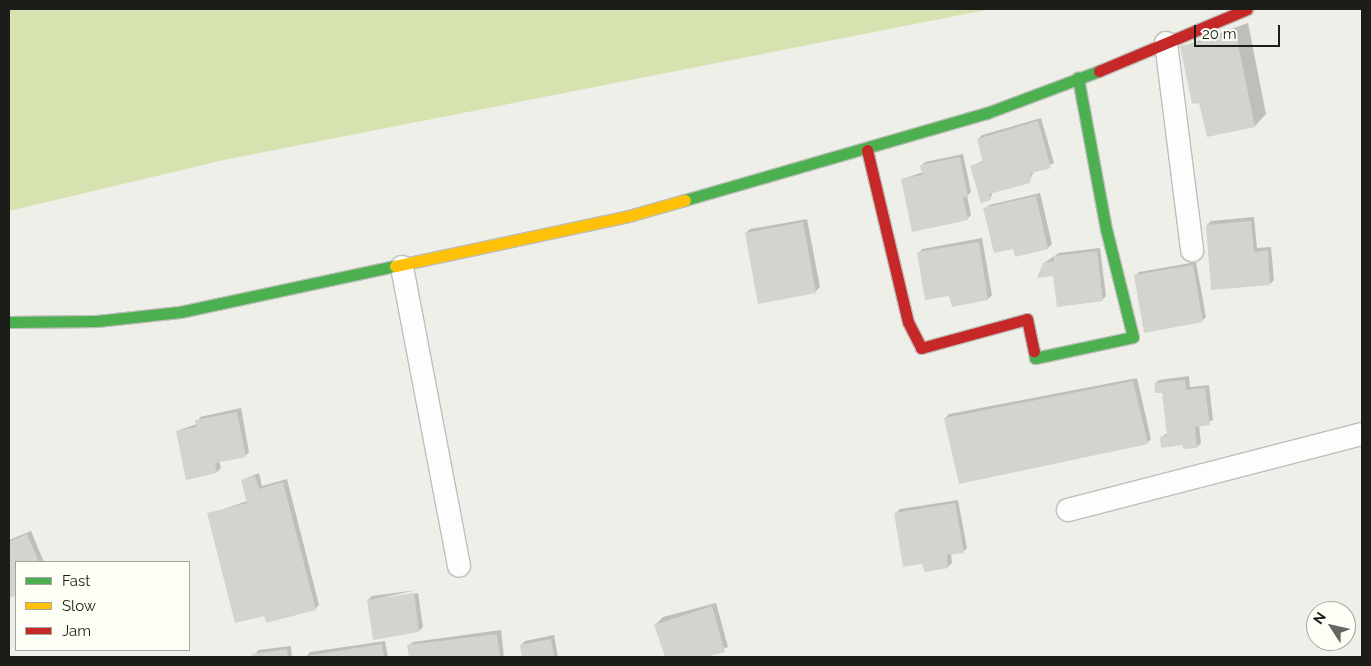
<!DOCTYPE html>
<html>
<head>
<meta charset="utf-8">
<style>
	body { margin:0 }
	#map { position:relative; width:1371px; height:666px; overflow:hidden; background:#eeefe9; font-family:Raleway,sans-serif }
	div>[style] { position:absolute }
	.green>* { inset:0; background:#d7e2b1 }
	.shadow>* { inset:0; background:#0003 }
	.building>* { inset:0; background:#d2d4ce }
	.roads { filter:drop-shadow(1px 0 #bebfba) drop-shadow(-1px 0 #bebfba) drop-shadow(0 1px #bebfba) drop-shadow(0 -1px #bebfba) }
	.street>* { height:22px; margin:-11px; padding:0 11px; transform-origin:11px; border-radius:11px; background:#fcfdfc }
	.fast>* { height:11px; margin:-5.5px; padding:0 5.5px; transform-origin:5.5px; border-radius:5.5px; background:#4caf50 }
	.slow>* { height:11px; margin:-5.5px; padding:0 5.5px; transform-origin:5.5px; border-radius:5.5px; background:#ffc107 }
	.jam>* { height:11px; margin:-5.5px; padding:0 5.5px; transform-origin:5.5px; border-radius:5.5px; background:#c62828 }
	span { translate:-50% -50%; white-space:nowrap; text-align:center; line-height:1.15; -webkit-text-stroke:4px #fdfff7; paint-order:stroke }
	.frame { position:absolute; inset:0; border:10px solid #1c1d18; pointer-events:none }
	.legend { position:absolute; left:15px; top:561px; width:175px; height:90px; box-sizing:border-box; background:#fdfff7; border:1px solid #a3a59e; margin:0; padding:6px 9px; list-style:none; font-size:15px; color:#1c1d18 }
	.legend li { display:flex; align-items:center; gap:10px; height:25px }
	.legend b { width:25px; border:1px solid #a3a59e }
	.north { position:absolute; left:1306px; top:601px; width:50px; height:50px; box-sizing:border-box; background:#fdfff7; border:1px solid #a3a59e; border-radius:50%; rotate:305deg; font-size:14px; font-weight:700; line-height:20px; text-align:center; color:#1c1d18 }
	.north::after { content:''; display:block; margin:auto; width:18px; height:22px; background:#666661; clip-path:polygon(50% 0,100% 100%,50% 72%,0 100%) }
	.scale { position:absolute; left:1194px; top:25px; width:86px; height:22px; box-sizing:border-box; border:2px solid #1c1d18; border-top:0; padding-left:6px; font-size:15px; line-height:18px; white-space:nowrap; color:#1c1d18; -webkit-text-stroke:4px #fdfff7; paint-order:stroke }
</style>
</head>
<body>
<div id="map">
	<div class="green">
		<div style="clip-path:polygon(9px 9px,991px 9px,224px 160px,9px 211px)"></div>
	</div>
	<div class="shadow">
		<div style="clip-path:polygon(1248px 23px,1266px 114px,1255px 126px,1200px 102px,1181px 47px)"></div>
		<div style="clip-path:polygon(1041px 118px,1054px 163px,1034px 171px,1029px 182px,993px 191px,990px 199px,972px 166px,984px 160px,978px 139px,982px 135px)"></div>
		<div style="clip-path:polygon(963px 154px,971px 192px,967px 196px,971px 215px,967px 219px,903px 179px,923px 172px,921px 166px,925px 162px)"></div>
		<div style="clip-path:polygon(1040px 193px,1052px 244px,1048px 248px,1016px 255px,1014px 248px,985px 209px,989px 205px)"></div>
		<div style="clip-path:polygon(1254px 217px,1257px 248px,1271px 247px,1274px 280px,1270px 284px,1207px 225px,1211px 221px)"></div>
		<div style="clip-path:polygon(807px 219px,820px 287px,816px 291px,759px 302px,746px 233px,750px 229px)"></div>
		<div style="clip-path:polygon(982px 238px,992px 295px,988px 299px,953px 305px,950px 294px,919px 253px,922px 249px)"></div>
		<div style="clip-path:polygon(1100px 248px,1106px 296px,1102px 300px,1054px 274px,1044px 263px,1059px 253px)"></div>
		<div style="clip-path:polygon(1196px 262px,1206px 317px,1202px 321px,1135px 276px,1139px 272px)"></div>
		<div style="clip-path:polygon(1189px 376px,1190px 387px,1209px 385px,1213px 420px,1199px 425px,1201px 443px,1197px 447px,1161px 437px,1168px 433px,1163px 391px,1155px 384px,1159px 380px)"></div>
		<div style="clip-path:polygon(1137px 378px,1151px 439px,1147px 443px,945px 418px,949px 414px)"></div>
		<div style="clip-path:polygon(241px 408px,249px 452px,245px 456px,219px 461px,221px 468px,217px 472px,177px 431px,197px 424px,200px 417px)"></div>
		<div style="clip-path:polygon(259px 473px,262px 486px,287px 479px,319px 605px,315px 609px,265px 614px,209px 514px,247px 501px,242px 480px)"></div>
		<div style="clip-path:polygon(958px 500px,967px 548px,963px 552px,951px 554px,952px 563px,948px 567px,896px 513px,900px 509px)"></div>
		<div style="clip-path:polygon(31px 531px,44px 562px,16px 562px,16px 593px,9px 596px,9px 540px)"></div>
		<div style="clip-path:polygon(417px 590px,371px 600px,418px 593px,423px 627px,419px 631px,368px 600px,372px 596px)"></div>
		<div style="clip-path:polygon(716px 603px,728px 647px,701px 657px,666px 657px,655px 625px,663px 617px)"></div>
		<div style="clip-path:polygon(501px 630px,504px 657px,410px 657px,409px 646px,413px 642px)"></div>
		<div style="clip-path:polygon(554px 635px,558px 657px,524px 657px,521px 645px,525px 641px)"></div>
		<div style="clip-path:polygon(385px 641px,388px 657px,306px 657px,310px 652px)"></div>
		<div style="clip-path:polygon(291px 646px,292px 657px,254px 657px,258px 650px)"></div>
	</div>
	<div class="building">
		<div style="clip-path:polygon(1236px 34px,1255px 127px,1207px 137px,1199px 103px,1192px 104px,1180px 46px)"></div>
		<div style="clip-path:polygon(1038px 121px,1051px 168px,1031px 173px,1030px 183px,989px 194px,991px 200px,981px 203px,970px 166px,983px 162px,977px 139px)"></div>
		<div style="clip-path:polygon(960px 157px,968px 197px,963px 198px,968px 220px,912px 232px,901px 179px,922px 175px,920px 165px)"></div>
		<div style="clip-path:polygon(1036px 196px,1048px 249px,1015px 257px,1013px 249px,994px 253px,983px 208px)"></div>
		<div style="clip-path:polygon(1251px 221px,1254px 252px,1268px 250px,1270px 285px,1211px 290px,1206px 225px)"></div>
		<div style="clip-path:polygon(803px 222px,816px 293px,758px 304px,745px 233px)"></div>
		<div style="clip-path:polygon(979px 242px,988px 300px,952px 307px,949px 296px,925px 300px,917px 252px)"></div>
		<div style="clip-path:polygon(1097px 251px,1103px 301px,1057px 307px,1053px 276px,1037px 278px,1043px 263px,1054px 261px,1054px 256px)"></div>
		<div style="clip-path:polygon(1193px 265px,1203px 322px,1144px 333px,1134px 275px)"></div>
		<div style="clip-path:polygon(1185px 380px,1186px 390px,1205px 388px,1210px 425px,1195px 427px,1197px 448px,1184px 449px,1182px 445px,1161px 448px,1160px 437px,1167px 436px,1162px 393px,1155px 393px,1154px 383px)"></div>
		<div style="clip-path:polygon(1133px 381px,1148px 444px,959px 484px,944px 418px)"></div>
		<div style="clip-path:polygon(237px 412px,246px 457px,215px 463px,217px 473px,186px 480px,176px 431px,196px 427px,195px 420px)"></div>
		<div style="clip-path:polygon(255px 476px,259px 489px,283px 482px,316px 610px,266px 623px,264px 616px,235px 623px,207px 513px,247px 503px,241px 480px)"></div>
		<div style="clip-path:polygon(955px 503px,964px 553px,947px 555px,948px 568px,925px 572px,922px 564px,903px 567px,894px 513px)"></div>
		<div style="clip-path:polygon(27px 534px,39px 562px,16px 562px,16px 595px,9px 598px,9px 542px)"></div>
		<div style="clip-path:polygon(414px 593px,419px 632px,373px 640px,367px 600px)"></div>
		<div style="clip-path:polygon(712px 606px,725px 652px,706px 657px,665px 657px,654px 625px)"></div>
		<div style="clip-path:polygon(497px 634px,500px 657px,409px 657px,407px 645px)"></div>
		<div style="clip-path:polygon(551px 639px,554px 657px,522px 657px,520px 645px)"></div>
		<div style="clip-path:polygon(382px 644px,384px 657px,305px 657px,305px 656px)"></div>
		<div style="clip-path:polygon(287px 649px,288px 657px,253px 657px,252px 654px)"></div>
	</div>
	<div class="roads">
		<div class="street">
			<div style="left:1166px;top:43px;width:209px;rotate:82.8deg"></div>
			<div style="left:402px;top:267px;width:304px;rotate:79.2deg"></div>
			<div style="left:1068px;top:510px;width:304px;rotate:-14.5deg"></div>
		</div>
		<div class="fast">
			<div style="left:685px;top:200px;width:314px;rotate:-16.1deg"></div>
			<div style="left:987px;top:113px;width:120px;rotate:-20.6deg"></div>
			<div style="left:9px;top:322px;width:88px;rotate:-0.7deg"></div>
			<div style="left:97px;top:321px;width:83px;rotate:-6.2deg"></div>
			<div style="left:180px;top:312px;width:220px;rotate:-12.1deg"></div>
			<div style="left:1034px;top:351px;width:7px;rotate:82deg"></div>
			<div style="left:1035px;top:358px;width:100px;rotate:-12.1deg"></div>
			<div style="left:1133px;top:337px;width:111px;rotate:-104deg"></div>
			<div style="left:1106px;top:229px;width:154px;rotate:-100.5deg"></div>
		</div>
		<div class="slow">
			<div style="left:395px;top:266px;width:242px;rotate:-12.1deg"></div>
			<div style="left:632px;top:215px;width:55px;rotate:-15.8deg"></div>
		</div>
		<div class="jam">
			<div style="left:1099px;top:71px;width:160px;rotate:-22.7deg"></div>
			<div style="left:867px;top:150px;width:177px;rotate:76.6deg"></div>
			<div style="left:908px;top:322px;width:29px;rotate:63deg"></div>
			<div style="left:921px;top:348px;width:110px;rotate:-15.3deg"></div>
			<div style="left:1027px;top:319px;width:33px;rotate:78deg"></div>
		</div>
	</div>
	<div class="frame"></div>
	<ul class="legend">
	<li><b style="height:6px;background:#4caf50"></b>Fast</li>
	<li><b style="height:6px;background:#ffc107"></b>Slow</li>
	<li><b style="height:6px;background:#c62828"></b>Jam</li>
	</ul>
	<div class="north">N</div>
	<div class="scale">20 m</div>
</div>
</body>
</html>
